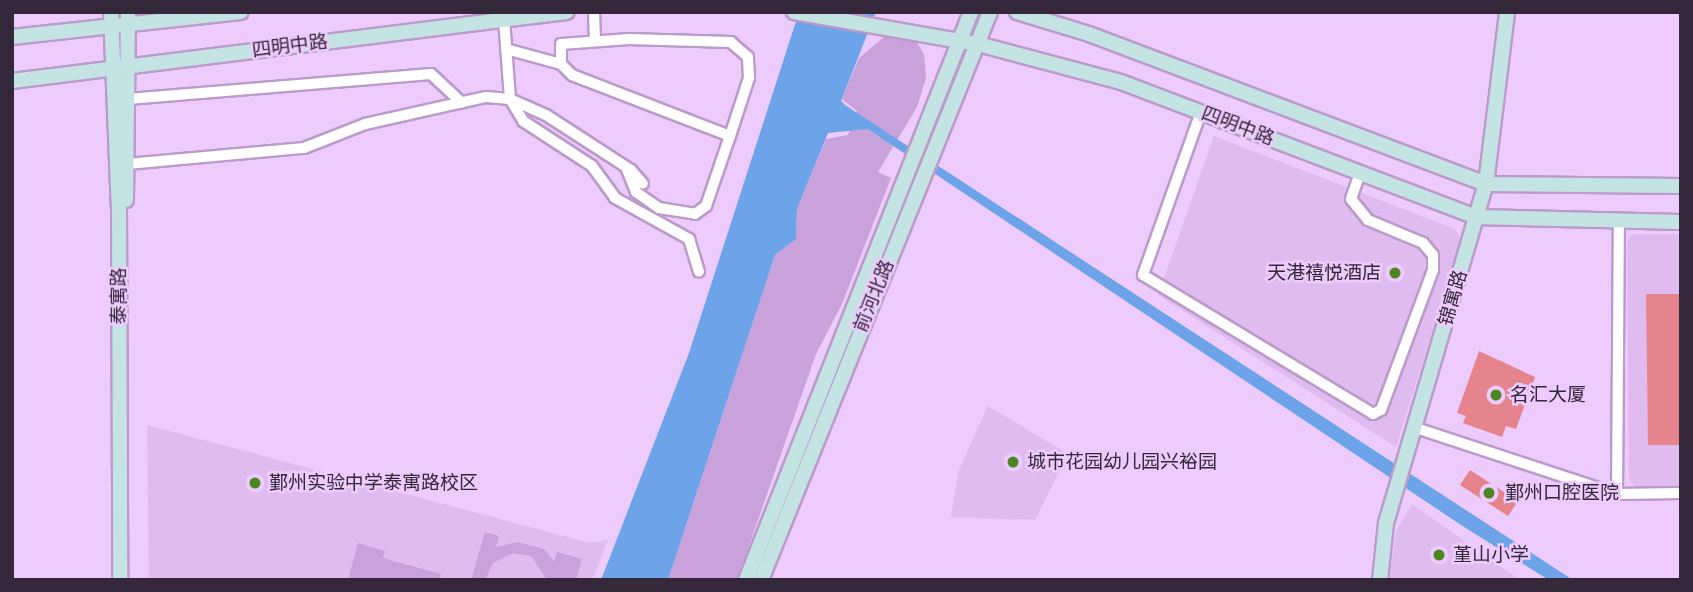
<!DOCTYPE html>
<html>
<head>
<meta charset="utf-8">
<style>
	body { margin:0 }
	#map { position:relative; width:1693px; height:592px; overflow:hidden; background:#edcbfd; font-family:Ubuntu,"Noto Sans SC",sans-serif }
	div>[style] { position:absolute }
	.built>* { inset:0; background:#e0bbf0 }
	.green>* { inset:0; background:#c9a2db }
	.water>* { inset:0; background:#6ca3e9 }
	.building>* { inset:0; background:#e5848d }
	.roads { filter:drop-shadow(2px 0 #bb9bca) drop-shadow(-2px 0 #bb9bca) drop-shadow(0 2px #bb9bca) drop-shadow(0 -2px #bb9bca) }
	.street>* { height:10px; margin:-5px; padding:0 5px; transform-origin:5px; border-radius:5px; background:#fff }
	.secondary>* { height:14px; margin:-7px; padding:0 7px; transform-origin:7px; border-radius:7px; background:#c4e4e4 }
	.dots>* { width:19px; height:19px; translate:-50% -50%; box-sizing:border-box; border:4px solid #edcbfd; border-radius:50% }
	span { translate:-50% -50%; white-space:nowrap; text-align:center; line-height:1.15; -webkit-text-stroke:5px #edcbfd; paint-order:stroke }
	.street-label { font-size:19px; color:#34273a }
	.poi-label { font-size:19px; color:#34273a }
	.right { translate:-100% -50%; text-align:right }
	.left { translate:0 -50%; text-align:left }
	.frame { position:absolute; inset:0; border:14px solid #34273a; pointer-events:none }
</style>
</head>
<body>
<div id="map">
	<div class="built">
		<div style="clip-path:polygon(1214px 136px,1455px 229px,1461px 239px,1396px 447px,1158px 295px)"></div>
		<div style="clip-path:polygon(1632px 234px,1681px 234px,1681px 487px,1635px 487px,1629px 480px,1627px 242px)"></div>
		<div style="clip-path:polygon(988px 406px,1068px 454px,1035px 520px,951px 517px,959px 470px)"></div>
		<div style="clip-path:polygon(147px 425px,590px 543px,608px 540px,592px 580px,149px 580px)"></div>
		<div style="clip-path:polygon(1412px 504px,1520px 580px,1389px 580px,1396px 531px)"></div>
	</div>
	<div class="green">
		<div style="clip-path:polygon(886px 35px,916px 41px,924px 54px,926px 78px,917px 107px,878px 172px,891px 178px,842px 304px,816px 354px,737px 580px,668px 580px,775px 255px,796px 239px,797px 209px,826px 139px,848px 135px,857px 111px,842px 99px,859px 58px)"></div>
		<div style="clip-path:polygon(485px 532px,499px 536px,496px 547px,518px 542px,544px 549px,554px 561px,557px 552px,582px 559px,576px 580px,547px 580px,531px 556px,513px 553px,493px 563px,485px 580px,471px 580px)"></div>
		<div style="clip-path:polygon(358px 543px,385px 551px,383px 558px,441px 574px,439px 580px,348px 580px)"></div>
	</div>
	<div class="water">
		<div style="clip-path:polygon(799px 12px,876px 12px,841px 101px,845px 105px,1573px 580px,1549px 580px,1461px 525px,868px 129px,828px 133px,797px 209px,796px 239px,775px 255px,668px 580px,601px 580px,689px 353px)"></div>
	</div>
	<div class="building">
		<div style="clip-path:polygon(1646px 294px,1681px 294px,1681px 445px,1648px 445px)"></div>
		<div style="clip-path:polygon(1479px 351px,1535px 377px,1516px 429px,1506px 426px,1502px 437px,1463px 423px,1466px 416px,1457px 413px)"></div>
		<div style="clip-path:polygon(1470px 470px,1518px 501px,1508px 516px,1460px 485px)"></div>
	</div>
	<div class="roads">
		<div class="street">
			<div style="left:594px;top:12px;width:28px;rotate:88deg"></div>
			<div style="left:504px;top:19px;width:80px;rotate:85.7deg"></div>
			<div style="left:510px;top:99px;width:26px;rotate:59deg"></div>
			<div style="left:523px;top:121px;width:82px;rotate:33.1deg"></div>
			<div style="left:592px;top:166px;width:39px;rotate:54deg"></div>
			<div style="left:615px;top:198px;width:85px;rotate:29deg"></div>
			<div style="left:689px;top:239px;width:34px;rotate:73deg"></div>
			<div style="left:506px;top:49px;width:57px;rotate:15.3deg"></div>
			<div style="left:128px;top:99px;width:304px;rotate:-4.7deg"></div>
			<div style="left:431px;top:74px;width:42px;rotate:43.1deg"></div>
			<div style="left:1201px;top:112px;width:173px;rotate:109.6deg"></div>
			<div style="left:1143px;top:275px;width:269px;rotate:31.1deg"></div>
			<div style="left:1373px;top:414px;width:9px;rotate:-27deg"></div>
			<div style="left:1381px;top:410px;width:149px;rotate:-69.6deg"></div>
			<div style="left:1433px;top:270px;width:15px;rotate:-90deg"></div>
			<div style="left:1433px;top:255px;width:16px;rotate:-130deg"></div>
			<div style="left:1423px;top:243px;width:60px;rotate:-157.3deg"></div>
			<div style="left:1368px;top:220px;width:27px;rotate:-129deg"></div>
			<div style="left:1351px;top:199px;width:28px;rotate:-71deg"></div>
			<div style="left:127px;top:164px;width:178px;rotate:-5.2deg"></div>
			<div style="left:304px;top:148px;width:66px;rotate:-21.5deg"></div>
			<div style="left:365px;top:124px;width:124px;rotate:-12.6deg"></div>
			<div style="left:486px;top:97px;width:24px;rotate:5deg"></div>
			<div style="left:510px;top:99px;width:39px;rotate:24deg"></div>
			<div style="left:546px;top:115px;width:101px;rotate:32.9deg"></div>
			<div style="left:631px;top:170px;width:18px;rotate:49deg"></div>
			<div style="left:626px;top:167px;width:27px;rotate:68deg"></div>
			<div style="left:636px;top:192px;width:28px;rotate:35deg"></div>
			<div style="left:659px;top:208px;width:36px;rotate:9deg"></div>
			<div style="left:695px;top:214px;width:14px;rotate:-36deg"></div>
			<div style="left:706px;top:206px;width:74px;rotate:-71.1deg"></div>
			<div style="left:730px;top:136px;width:61px;rotate:-71.9deg"></div>
			<div style="left:749px;top:78px;width:21px;rotate:-93deg"></div>
			<div style="left:748px;top:57px;width:23px;rotate:-139deg"></div>
			<div style="left:731px;top:42px;width:102px;rotate:-178.3deg"></div>
			<div style="left:629px;top:39px;width:68px;rotate:175.8deg"></div>
			<div style="left:561px;top:44px;width:20px;rotate:90deg"></div>
			<div style="left:561px;top:64px;width:16px;rotate:45deg"></div>
			<div style="left:572px;top:75px;width:169px;rotate:21.1deg"></div>
			<div style="left:1416px;top:428px;width:212px;rotate:18.2deg"></div>
			<div style="left:1617px;top:494px;width:64px;rotate:-0.9deg"></div>
			<div style="left:1617px;top:494px;width:274px;rotate:-89.6deg"></div>
		</div>
		<div class="secondary">
			<div style="left:111px;top:12px;width:195px;rotate:87.7deg"></div>
			<div style="left:119px;top:207px;width:373px;rotate:89.8deg"></div>
			<div style="left:794px;top:12px;width:187px;rotate:9.9deg"></div>
			<div style="left:978px;top:44px;width:148px;rotate:14.9deg"></div>
			<div style="left:1121px;top:82px;width:380px;rotate:20.8deg"></div>
			<div style="left:1476px;top:217px;width:205px;rotate:1.4deg"></div>
			<div style="left:1017px;top:12px;width:75px;rotate:17deg"></div>
			<div style="left:1089px;top:34px;width:424px;rotate:20.7deg"></div>
			<div style="left:1486px;top:184px;width:195px;rotate:0.6deg"></div>
			<div style="left:12px;top:37px;width:230px;rotate:-6.2deg"></div>
			<div style="left:12px;top:81px;width:559px;rotate:-7.09deg"></div>
			<div style="left:126px;top:200px;width:188px;rotate:-89.4deg"></div>
			<div style="left:746px;top:580px;width:611px;rotate:-68.39deg"></div>
			<div style="left:761px;top:580px;width:612px;rotate:-68.04deg"></div>
			<div style="left:1380px;top:580px;width:57px;rotate:-84deg"></div>
			<div style="left:1386px;top:523px;width:353px;rotate:-73.6deg"></div>
			<div style="left:1486px;top:184px;width:173px;rotate:-83deg"></div>
		</div>
	</div>
	<div class="dots">
		<div style="left:1395px;top:273px;background:#4c8622"></div>
		<div style="left:1496px;top:395px;background:#4c8622"></div>
		<div style="left:1013px;top:462px;background:#4c8622"></div>
		<div style="left:255px;top:483px;background:#4c8622"></div>
		<div style="left:1489px;top:493px;background:#4c8622"></div>
		<div style="left:1439px;top:555px;background:#4c8622"></div>
	</div>
	<div class="street-label">
		<span style="left:290px;top:46px;rotate:-7deg">四明中路</span>
		<span style="left:1238px;top:126px;rotate:21deg">四明中路</span>
		<span style="left:119px;top:296px;rotate:-90deg">泰寓路</span>
		<span style="left:874px;top:296px;rotate:-68deg">前河北路</span>
		<span style="left:1453px;top:298px;rotate:-74deg">锦寓路</span>
	</div>
	<div class="poi-label">
		<span class="right" style="left:1381px;top:273px">天港禧悦酒店</span>
		<span class="left" style="left:1510px;top:395px">名汇大厦</span>
		<span class="left" style="left:1027px;top:462px">城市花园幼儿园兴裕园</span>
		<span class="left" style="left:269px;top:483px">鄞州实验中学泰寓路校区</span>
		<span class="left" style="left:1505px;top:493px">鄞州口腔医院</span>
		<span class="left" style="left:1453px;top:555px">堇山小学</span>
	</div>
	<div class="frame"></div>
</div>
</body>
</html>
